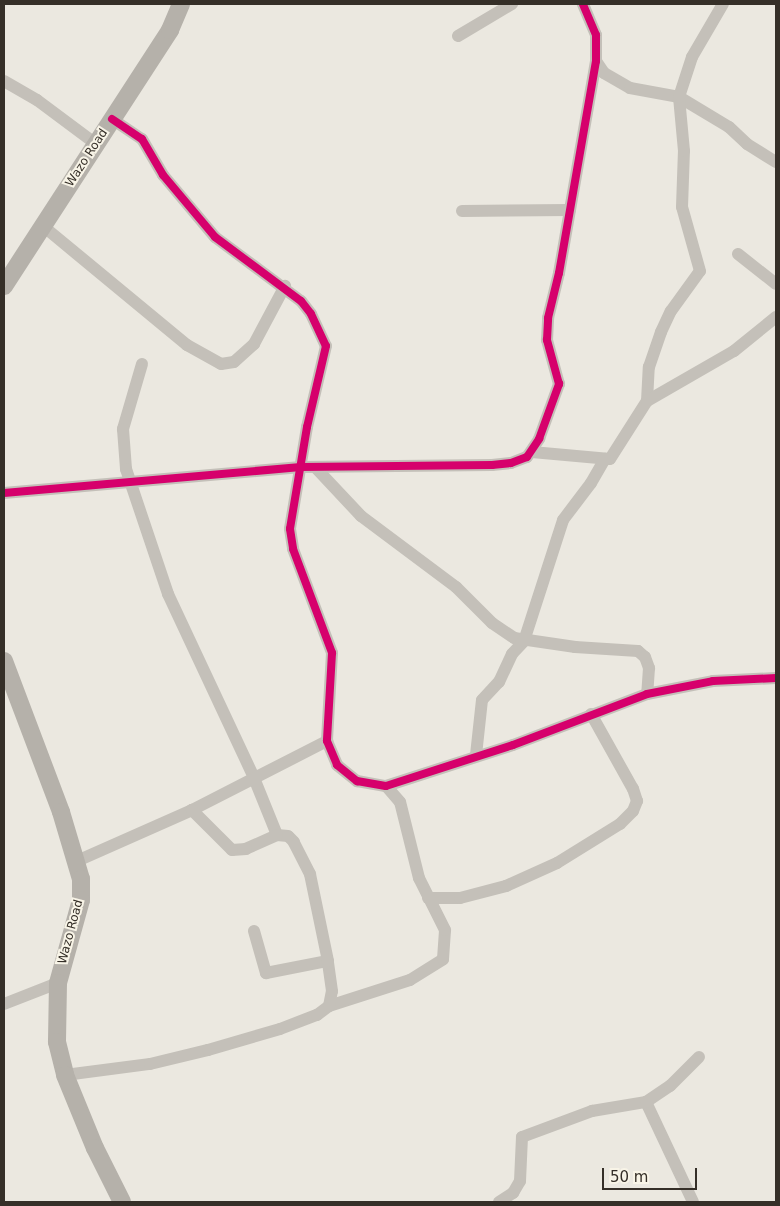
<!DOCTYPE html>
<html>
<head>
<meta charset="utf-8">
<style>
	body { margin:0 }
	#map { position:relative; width:780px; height:1206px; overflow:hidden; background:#ebe8e0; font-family:"DejaVu Sans",sans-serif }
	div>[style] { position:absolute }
	.minor>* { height:12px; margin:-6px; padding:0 6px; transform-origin:6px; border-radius:6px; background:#c4c0b9 }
	.secondary>* { height:18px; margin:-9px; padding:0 9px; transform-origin:9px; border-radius:9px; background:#b5b1aa }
	.cycleway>* { height:8px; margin:-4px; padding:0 4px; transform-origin:4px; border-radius:4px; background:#d6006c }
	span { translate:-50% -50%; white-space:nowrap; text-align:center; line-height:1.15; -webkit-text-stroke:4px #f8f4e7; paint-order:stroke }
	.street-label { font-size:12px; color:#352f28 }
	.frame { position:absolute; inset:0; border:5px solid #352f28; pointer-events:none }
	.scale { position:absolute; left:602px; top:1168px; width:95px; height:22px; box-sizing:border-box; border:2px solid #352f28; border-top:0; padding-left:6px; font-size:15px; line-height:18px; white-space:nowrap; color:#352f28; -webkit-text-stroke:4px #f8f4e7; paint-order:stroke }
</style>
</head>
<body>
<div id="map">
	<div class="minor">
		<div style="left:458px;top:36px;width:63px;rotate:-30.7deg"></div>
		<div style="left:596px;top:61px;width:14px;rotate:56deg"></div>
		<div style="left:604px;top:73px;width:30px;rotate:30deg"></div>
		<div style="left:630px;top:88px;width:50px;rotate:10.4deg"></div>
		<div style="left:679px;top:97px;width:58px;rotate:31deg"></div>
		<div style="left:729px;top:127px;width:25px;rotate:43deg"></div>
		<div style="left:747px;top:144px;width:34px;rotate:32deg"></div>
		<div style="left:4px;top:81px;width:38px;rotate:30deg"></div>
		<div style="left:37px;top:100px;width:74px;rotate:36.7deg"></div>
		<div style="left:112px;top:119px;width:36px;rotate:34deg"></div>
		<div style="left:142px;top:139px;width:42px;rotate:59.7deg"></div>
		<div style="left:163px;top:175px;width:81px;rotate:50deg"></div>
		<div style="left:215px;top:237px;width:107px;rotate:36.7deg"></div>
		<div style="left:301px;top:301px;width:16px;rotate:52deg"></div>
		<div style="left:311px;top:314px;width:35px;rotate:65deg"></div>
		<div style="left:326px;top:346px;width:83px;rotate:103.2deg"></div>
		<div style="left:307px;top:427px;width:103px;rotate:99.5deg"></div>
		<div style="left:290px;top:529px;width:20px;rotate:81deg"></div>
		<div style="left:293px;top:549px;width:111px;rotate:69.4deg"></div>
		<div style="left:332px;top:653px;width:88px;rotate:93.3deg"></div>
		<div style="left:327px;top:741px;width:26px;rotate:67deg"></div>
		<div style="left:337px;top:765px;width:26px;rotate:39deg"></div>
		<div style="left:357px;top:781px;width:29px;rotate:10deg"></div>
		<div style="left:386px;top:786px;width:133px;rotate:-17.9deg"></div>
		<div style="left:513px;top:745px;width:143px;rotate:-20.8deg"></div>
		<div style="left:647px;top:694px;width:67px;rotate:-11.1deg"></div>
		<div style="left:713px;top:681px;width:63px;rotate:-2.7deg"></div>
		<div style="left:462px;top:211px;width:108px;rotate:-0.5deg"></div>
		<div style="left:43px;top:226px;width:187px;rotate:39.6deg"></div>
		<div style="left:187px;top:345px;width:39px;rotate:29deg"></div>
		<div style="left:221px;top:364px;width:13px;rotate:-9deg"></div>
		<div style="left:234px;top:362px;width:27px;rotate:-42deg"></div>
		<div style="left:254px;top:344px;width:66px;rotate:-61.9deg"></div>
		<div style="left:738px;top:254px;width:48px;rotate:38.3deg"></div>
		<div style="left:142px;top:364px;width:68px;rotate:106.3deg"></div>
		<div style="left:123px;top:429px;width:40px;rotate:85.7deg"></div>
		<div style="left:126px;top:469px;width:132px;rotate:71.4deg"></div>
		<div style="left:168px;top:594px;width:203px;rotate:64.9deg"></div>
		<div style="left:254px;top:778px;width:61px;rotate:68deg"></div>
		<div style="left:647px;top:401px;width:34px;rotate:-87deg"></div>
		<div style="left:649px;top:367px;width:37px;rotate:-71deg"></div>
		<div style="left:661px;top:332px;width:23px;rotate:-65deg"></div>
		<div style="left:671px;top:311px;width:49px;rotate:-54.1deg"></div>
		<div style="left:700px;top:271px;width:66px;rotate:-105.7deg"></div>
		<div style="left:682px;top:207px;width:56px;rotate:-88deg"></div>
		<div style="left:684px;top:151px;width:54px;rotate:-95.3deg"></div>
		<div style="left:679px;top:97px;width:42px;rotate:-72deg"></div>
		<div style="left:692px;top:57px;width:61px;rotate:-59.7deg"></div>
		<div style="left:532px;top:452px;width:78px;rotate:5.1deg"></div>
		<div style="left:610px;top:459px;width:69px;rotate:-57.5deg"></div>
		<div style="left:647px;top:401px;width:100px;rotate:-29.9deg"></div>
		<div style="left:734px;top:351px;width:54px;rotate:-39deg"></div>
		<div style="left:315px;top:467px;width:67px;rotate:46.8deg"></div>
		<div style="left:361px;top:516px;width:119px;rotate:36.8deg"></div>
		<div style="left:456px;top:587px;width:51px;rotate:45deg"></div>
		<div style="left:492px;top:623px;width:27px;rotate:34deg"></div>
		<div style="left:514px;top:638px;width:62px;rotate:8.4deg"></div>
		<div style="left:575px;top:647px;width:63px;rotate:3.6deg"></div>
		<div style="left:638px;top:651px;width:9px;rotate:41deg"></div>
		<div style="left:645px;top:657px;width:12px;rotate:70deg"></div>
		<div style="left:649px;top:668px;width:26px;rotate:94deg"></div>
		<div style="left:4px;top:493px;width:298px;rotate:-5deg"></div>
		<div style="left:301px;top:467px;width:191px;rotate:-0.6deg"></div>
		<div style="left:492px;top:465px;width:19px;rotate:-6deg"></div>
		<div style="left:511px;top:463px;width:17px;rotate:-21deg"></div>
		<div style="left:527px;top:457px;width:22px;rotate:-56deg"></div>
		<div style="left:539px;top:439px;width:59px;rotate:-70deg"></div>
		<div style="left:559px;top:384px;width:46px;rotate:-105.3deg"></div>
		<div style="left:547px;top:340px;width:22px;rotate:-87deg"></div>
		<div style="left:548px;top:318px;width:46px;rotate:-76.3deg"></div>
		<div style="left:559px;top:273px;width:215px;rotate:-80.1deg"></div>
		<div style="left:596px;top:61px;width:26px;rotate:-90deg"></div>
		<div style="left:596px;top:35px;width:34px;rotate:-113deg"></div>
		<div style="left:476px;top:755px;width:55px;rotate:-83.8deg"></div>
		<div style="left:482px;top:700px;width:25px;rotate:-47deg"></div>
		<div style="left:499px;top:682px;width:31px;rotate:-65deg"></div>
		<div style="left:512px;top:654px;width:18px;rotate:-47deg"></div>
		<div style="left:524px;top:641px;width:127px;rotate:-72.1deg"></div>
		<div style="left:563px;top:520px;width:46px;rotate:-52.9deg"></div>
		<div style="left:591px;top:483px;width:28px;rotate:-60deg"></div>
		<div style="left:77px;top:861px;width:126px;rotate:-23.9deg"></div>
		<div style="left:192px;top:810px;width:152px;rotate:-27.1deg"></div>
		<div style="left:428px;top:898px;width:32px"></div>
		<div style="left:460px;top:898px;width:48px;rotate:-14.6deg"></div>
		<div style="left:506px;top:886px;width:56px;rotate:-24.3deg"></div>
		<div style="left:557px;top:863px;width:74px;rotate:-31.8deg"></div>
		<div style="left:620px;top:824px;width:18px;rotate:-45deg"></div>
		<div style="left:633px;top:811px;width:11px;rotate:-68deg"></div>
		<div style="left:637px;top:801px;width:13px;rotate:-108deg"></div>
		<div style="left:633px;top:789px;width:86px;rotate:-119.2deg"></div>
		<div style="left:254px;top:931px;width:44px;rotate:74.1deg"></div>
		<div style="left:266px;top:973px;width:63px;rotate:-11deg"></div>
		<div style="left:4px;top:1004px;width:58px;rotate:-21.3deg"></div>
		<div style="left:329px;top:1006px;width:85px;rotate:-17.8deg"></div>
		<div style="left:410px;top:980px;width:39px;rotate:-32deg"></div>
		<div style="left:443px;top:959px;width:29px;rotate:-86deg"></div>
		<div style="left:445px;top:930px;width:58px;rotate:-116.6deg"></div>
		<div style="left:419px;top:878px;width:78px;rotate:-104deg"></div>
		<div style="left:400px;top:802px;width:21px;rotate:-131deg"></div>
		<div style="left:65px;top:1075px;width:86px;rotate:-7.4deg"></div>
		<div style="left:150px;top:1064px;width:60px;rotate:-13.6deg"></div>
		<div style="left:208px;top:1050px;width:75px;rotate:-16.3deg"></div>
		<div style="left:280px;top:1029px;width:40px;rotate:-21deg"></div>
		<div style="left:317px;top:1015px;width:15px;rotate:-37deg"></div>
		<div style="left:329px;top:1006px;width:15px;rotate:-79deg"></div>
		<div style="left:332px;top:991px;width:30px;rotate:-98deg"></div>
		<div style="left:328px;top:961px;width:89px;rotate:-101.7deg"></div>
		<div style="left:310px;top:874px;width:36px;rotate:-117deg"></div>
		<div style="left:294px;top:842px;width:8px;rotate:-135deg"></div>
		<div style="left:288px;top:836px;width:11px;rotate:-175deg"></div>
		<div style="left:277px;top:835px;width:34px;rotate:156deg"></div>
		<div style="left:246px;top:849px;width:14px;rotate:176deg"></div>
		<div style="left:232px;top:850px;width:57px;rotate:-135deg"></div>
		<div style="left:646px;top:1102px;width:110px;rotate:64.8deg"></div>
		<div style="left:499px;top:1202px;width:17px;rotate:-33deg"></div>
		<div style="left:513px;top:1193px;width:14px;rotate:-60deg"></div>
		<div style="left:520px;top:1181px;width:44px;rotate:-87.4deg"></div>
		<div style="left:522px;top:1137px;width:75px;rotate:-20.4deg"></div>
		<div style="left:592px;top:1111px;width:55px;rotate:-9.5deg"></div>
		<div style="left:646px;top:1102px;width:29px;rotate:-34deg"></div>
		<div style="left:670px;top:1086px;width:41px;rotate:-45deg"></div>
	</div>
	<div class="secondary">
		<div style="left:4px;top:286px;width:305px;rotate:-57deg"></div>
		<div style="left:170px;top:30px;width:28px;rotate:-67deg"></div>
		<div style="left:4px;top:661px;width:161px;rotate:69.3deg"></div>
		<div style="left:61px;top:812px;width:70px;rotate:73.4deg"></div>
		<div style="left:81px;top:879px;width:21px;rotate:90deg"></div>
		<div style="left:81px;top:900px;width:86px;rotate:105.5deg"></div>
		<div style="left:58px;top:983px;width:59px;rotate:91deg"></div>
		<div style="left:57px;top:1042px;width:34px;rotate:76deg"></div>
		<div style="left:65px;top:1075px;width:79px;rotate:67.7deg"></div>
		<div style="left:95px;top:1148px;width:60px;rotate:63.4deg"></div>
	</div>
	<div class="cycleway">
		<div style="left:112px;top:119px;width:36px;rotate:34deg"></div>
		<div style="left:142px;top:139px;width:42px;rotate:59.7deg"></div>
		<div style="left:163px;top:175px;width:81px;rotate:50deg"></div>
		<div style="left:215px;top:237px;width:107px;rotate:36.7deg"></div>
		<div style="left:301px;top:301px;width:16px;rotate:52deg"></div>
		<div style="left:311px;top:314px;width:35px;rotate:65deg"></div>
		<div style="left:326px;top:346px;width:83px;rotate:103.2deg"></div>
		<div style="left:307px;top:427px;width:103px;rotate:99.5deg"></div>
		<div style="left:290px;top:529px;width:20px;rotate:81deg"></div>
		<div style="left:293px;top:549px;width:111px;rotate:69.4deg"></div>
		<div style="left:332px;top:653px;width:88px;rotate:93.3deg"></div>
		<div style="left:327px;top:741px;width:26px;rotate:67deg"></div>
		<div style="left:337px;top:765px;width:26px;rotate:39deg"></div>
		<div style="left:357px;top:781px;width:29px;rotate:10deg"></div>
		<div style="left:386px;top:786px;width:133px;rotate:-17.9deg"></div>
		<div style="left:513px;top:745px;width:143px;rotate:-20.8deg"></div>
		<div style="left:647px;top:694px;width:67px;rotate:-11.1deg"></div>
		<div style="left:713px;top:681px;width:63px;rotate:-2.7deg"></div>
		<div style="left:4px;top:493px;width:298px;rotate:-5deg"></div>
		<div style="left:301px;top:467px;width:191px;rotate:-0.6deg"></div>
		<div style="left:492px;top:465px;width:19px;rotate:-6deg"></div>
		<div style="left:511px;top:463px;width:17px;rotate:-21deg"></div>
		<div style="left:527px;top:457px;width:22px;rotate:-56deg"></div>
		<div style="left:539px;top:439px;width:59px;rotate:-70deg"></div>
		<div style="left:559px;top:384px;width:46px;rotate:-105.3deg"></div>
		<div style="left:547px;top:340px;width:22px;rotate:-87deg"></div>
		<div style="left:548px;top:318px;width:46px;rotate:-76.3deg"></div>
		<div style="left:559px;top:273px;width:215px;rotate:-80.1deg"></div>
		<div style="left:596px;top:61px;width:26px;rotate:-90deg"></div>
		<div style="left:596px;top:35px;width:34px;rotate:-113deg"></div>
	</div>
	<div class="street-label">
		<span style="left:87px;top:158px;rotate:-57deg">Wazo Road</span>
		<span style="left:71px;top:932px;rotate:-75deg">Wazo Road</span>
	</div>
	<div class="frame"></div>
	<div class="scale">50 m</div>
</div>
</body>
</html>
